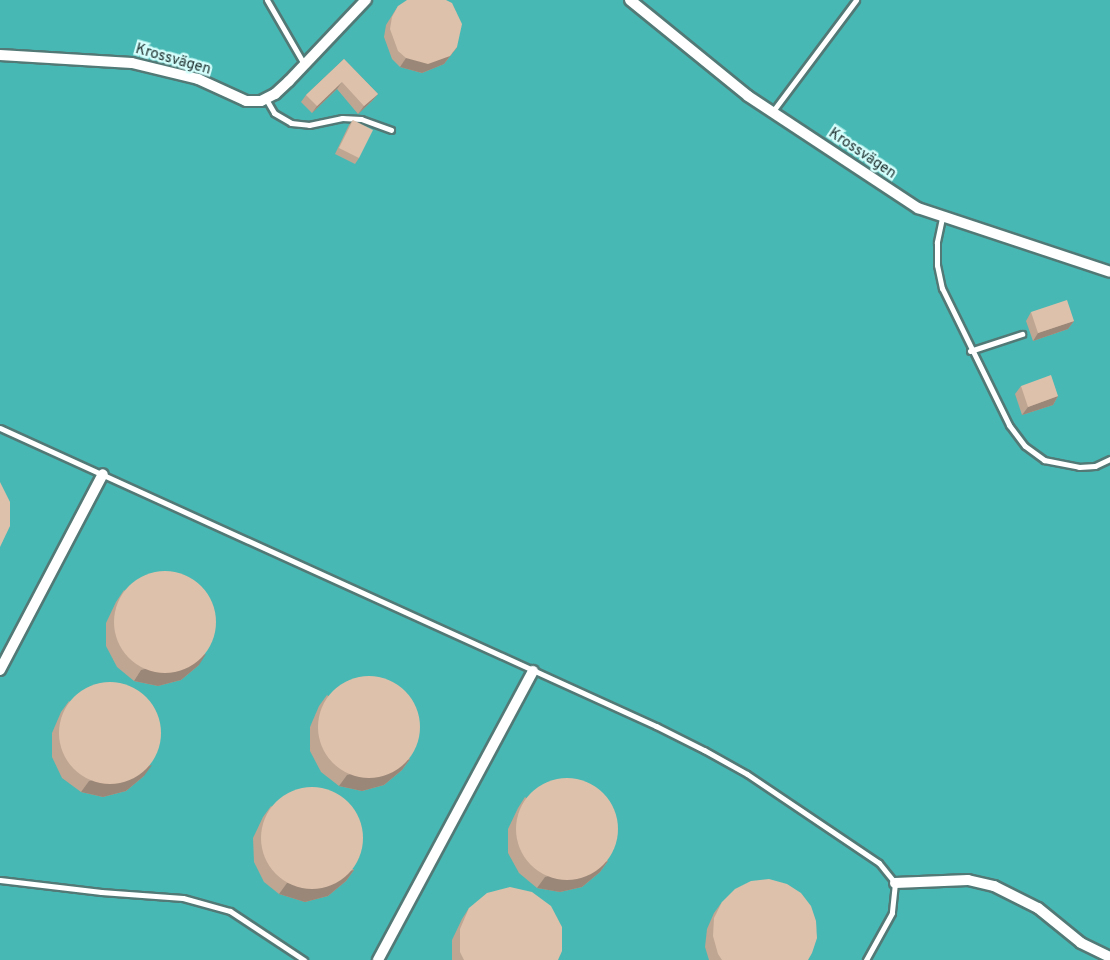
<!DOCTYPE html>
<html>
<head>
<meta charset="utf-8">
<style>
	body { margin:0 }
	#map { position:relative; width:1110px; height:960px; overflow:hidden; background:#c6f0ed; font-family:Overpass,sans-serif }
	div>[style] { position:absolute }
	.water>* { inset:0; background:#47b8b3 }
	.roads { filter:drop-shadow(2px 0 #527976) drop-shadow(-2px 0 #527976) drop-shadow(0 2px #527976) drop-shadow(0 -2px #527976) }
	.lane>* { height:5px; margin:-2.5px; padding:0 2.5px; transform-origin:2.5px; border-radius:2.5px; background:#fff }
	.street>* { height:10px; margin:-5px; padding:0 5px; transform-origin:5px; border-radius:5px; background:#fff }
	.wall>* { inset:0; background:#bea693 }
	.shaded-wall>* { inset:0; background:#9b8778 }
	.building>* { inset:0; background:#ddc1ab }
	.round { border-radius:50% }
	span { translate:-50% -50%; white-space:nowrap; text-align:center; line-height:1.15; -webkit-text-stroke:5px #d3fefb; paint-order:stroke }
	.street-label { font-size:15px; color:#1f302f }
</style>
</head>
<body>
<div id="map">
	<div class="water">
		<div style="clip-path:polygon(0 0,1110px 0,1110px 960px,0 960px)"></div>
	</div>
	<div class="roads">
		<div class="lane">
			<div style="left:267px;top:0;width:74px;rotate:60deg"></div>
			<div style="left:266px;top:99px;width:16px;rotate:60deg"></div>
			<div style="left:274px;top:113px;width:20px;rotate:30deg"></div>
			<div style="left:291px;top:123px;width:18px;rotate:6deg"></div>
			<div style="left:309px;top:125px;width:34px;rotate:-12deg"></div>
			<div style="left:342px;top:118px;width:19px;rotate:3deg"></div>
			<div style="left:361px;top:119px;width:32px;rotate:20deg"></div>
			<div style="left:773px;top:111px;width:139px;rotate:-53.2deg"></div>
			<div style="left:942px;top:218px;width:25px;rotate:102deg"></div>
			<div style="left:937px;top:242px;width:23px;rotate:90deg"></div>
			<div style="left:937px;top:265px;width:24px;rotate:78deg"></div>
			<div style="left:942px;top:288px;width:153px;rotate:63.9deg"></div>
			<div style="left:1009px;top:425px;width:26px;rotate:53deg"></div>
			<div style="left:1025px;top:446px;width:24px;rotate:36deg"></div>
			<div style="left:1044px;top:460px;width:36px;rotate:11deg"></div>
			<div style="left:1079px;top:467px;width:16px;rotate:-4deg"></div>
			<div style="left:1095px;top:466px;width:17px;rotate:-25deg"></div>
			<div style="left:970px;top:351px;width:55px;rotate:-18.1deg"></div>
			<div style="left:0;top:428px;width:721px;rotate:24.43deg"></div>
			<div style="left:656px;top:726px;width:54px;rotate:26.6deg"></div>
			<div style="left:704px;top:750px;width:49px;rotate:29.2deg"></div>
			<div style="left:747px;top:774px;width:159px;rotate:34deg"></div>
			<div style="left:879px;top:863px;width:26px;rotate:51deg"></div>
			<div style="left:895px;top:883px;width:30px;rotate:96deg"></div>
			<div style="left:892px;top:913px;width:54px;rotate:119deg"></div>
			<div style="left:0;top:880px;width:102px;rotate:6.8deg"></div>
			<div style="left:101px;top:892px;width:82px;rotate:4.2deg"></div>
			<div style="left:183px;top:898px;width:49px;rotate:15.5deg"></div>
			<div style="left:230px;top:911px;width:89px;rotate:33.5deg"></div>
		</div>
		<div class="street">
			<div style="left:630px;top:0;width:152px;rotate:39.1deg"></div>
			<div style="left:748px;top:96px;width:204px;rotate:33.4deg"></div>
			<div style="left:918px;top:208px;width:202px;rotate:18.4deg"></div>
			<div style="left:0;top:55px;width:132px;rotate:3.5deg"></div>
			<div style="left:132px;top:63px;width:68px;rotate:13.6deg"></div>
			<div style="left:198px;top:79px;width:53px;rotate:24.6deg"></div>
			<div style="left:246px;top:101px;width:15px"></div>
			<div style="left:261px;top:101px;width:16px;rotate:-27deg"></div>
			<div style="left:275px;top:94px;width:19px;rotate:-43deg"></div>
			<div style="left:289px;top:81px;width:112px;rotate:-46.5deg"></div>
			<div style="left:0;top:670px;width:221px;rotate:-62.3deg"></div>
			<div style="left:895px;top:883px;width:73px;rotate:-2.4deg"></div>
			<div style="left:968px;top:880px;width:27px;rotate:13deg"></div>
			<div style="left:994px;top:886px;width:49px;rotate:26.6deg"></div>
			<div style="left:1038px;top:908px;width:55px;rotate:39.1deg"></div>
			<div style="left:1081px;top:943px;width:32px;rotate:26deg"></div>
			<div style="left:378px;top:960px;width:328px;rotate:-61.8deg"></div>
		</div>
	</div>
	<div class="wall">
		<div style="clip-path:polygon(398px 6px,457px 47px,444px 64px,422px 73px,400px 67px,392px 59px,384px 37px,386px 25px)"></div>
		<div style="clip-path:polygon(344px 59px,378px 94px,372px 101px,358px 114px,337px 89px,312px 113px,301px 102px,306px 95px)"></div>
		<div style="clip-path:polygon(353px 120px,359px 158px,355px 164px,335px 154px,349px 125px)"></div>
		<div style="clip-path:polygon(1031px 312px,1074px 321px,1068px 329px,1033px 341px,1026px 321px)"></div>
		<div style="clip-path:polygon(1021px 386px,1058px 396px,1053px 405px,1022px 415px,1015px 394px)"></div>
		<div style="clip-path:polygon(124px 590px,199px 665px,181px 680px,158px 686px,134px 681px,117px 667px,106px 646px,106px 623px,116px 602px)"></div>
		<div style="clip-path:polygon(327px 695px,410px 759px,402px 770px,384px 785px,362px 791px,339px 786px,321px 772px,310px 751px,310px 727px,319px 706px)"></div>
		<div style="clip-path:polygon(69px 701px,144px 776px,126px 791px,103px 797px,81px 792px,62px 778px,52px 757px,52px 733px,61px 712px)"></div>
		<div style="clip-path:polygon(525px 797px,608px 861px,600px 872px,582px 887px,560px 892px,537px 888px,519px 873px,508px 853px,508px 829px,518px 808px)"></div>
		<div style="clip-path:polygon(271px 806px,354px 870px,346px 881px,328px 896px,305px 902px,279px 894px,264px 882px,254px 862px,253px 838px,263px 817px)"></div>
		<div style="clip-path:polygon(722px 902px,808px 960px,709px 960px,705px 947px,707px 929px,714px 913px)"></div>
		<div style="clip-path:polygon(469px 908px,558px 960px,452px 960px,452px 940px,462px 919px)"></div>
	</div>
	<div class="shaded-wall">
		<div style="clip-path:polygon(457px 47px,444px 64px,422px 73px,400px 67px,406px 58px)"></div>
		<div style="clip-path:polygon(342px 82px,337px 89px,312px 113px,317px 106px)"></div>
		<div style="clip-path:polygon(378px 94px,372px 101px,358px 114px,364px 106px)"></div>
		<div style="clip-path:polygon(1074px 321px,1068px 329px,1033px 341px,1038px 333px)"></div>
		<div style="clip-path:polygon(1058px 396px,1053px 405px,1022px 415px,1028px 407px)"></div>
		<div style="clip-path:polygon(206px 654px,199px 665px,181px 680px,158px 686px,134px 681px,141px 670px)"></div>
		<div style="clip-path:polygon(410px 759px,402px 770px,384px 785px,362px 791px,339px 786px,347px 775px)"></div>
		<div style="clip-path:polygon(152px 765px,144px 776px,126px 791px,103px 797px,81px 792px,89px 781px)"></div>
		<div style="clip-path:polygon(608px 861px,600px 872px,582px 887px,560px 892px,537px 888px,545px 877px)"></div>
		<div style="clip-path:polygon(354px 870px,346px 881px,328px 896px,305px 902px,279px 894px,287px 883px)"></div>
	</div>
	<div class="building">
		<div style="clip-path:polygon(407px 0,446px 0,452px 3px,462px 24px,457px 47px,450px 56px,428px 64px,406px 58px,398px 51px,390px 29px,392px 17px,398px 6px)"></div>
		<div style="clip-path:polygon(344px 59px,378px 94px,364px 106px,342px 82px,317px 106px,306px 95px)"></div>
		<div style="clip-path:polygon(353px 120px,373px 130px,359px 158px,339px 148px)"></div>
		<div style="clip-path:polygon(1067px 300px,1074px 321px,1038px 333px,1031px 312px)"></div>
		<div style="clip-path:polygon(1051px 375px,1058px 396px,1028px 407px,1021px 386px)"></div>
		<div style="clip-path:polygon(0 482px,10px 502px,10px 526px,0 547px)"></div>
		<div class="round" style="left:114px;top:571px;width:102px;height:102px"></div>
		<div class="round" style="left:318px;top:676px;width:102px;height:102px"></div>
		<div class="round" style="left:59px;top:682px;width:102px;height:102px"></div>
		<div class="round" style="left:516px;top:778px;width:102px;height:102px"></div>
		<div class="round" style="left:261px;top:787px;width:102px;height:102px"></div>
		<div style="clip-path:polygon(769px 879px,787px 884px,801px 893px,811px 906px,816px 921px,817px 938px,812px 953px,808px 960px,722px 960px,718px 954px,713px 936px,714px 918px,722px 902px,735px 889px,751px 881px)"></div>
		<div style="clip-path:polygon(510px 887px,532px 892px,551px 906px,562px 927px,562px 951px,558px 960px,464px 960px,460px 952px,460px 929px,469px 908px,487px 893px)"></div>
	</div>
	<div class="street-label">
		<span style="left:173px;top:60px;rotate:16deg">Krossvägen</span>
		<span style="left:862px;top:154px;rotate:34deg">Krossvägen</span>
	</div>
</div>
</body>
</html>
